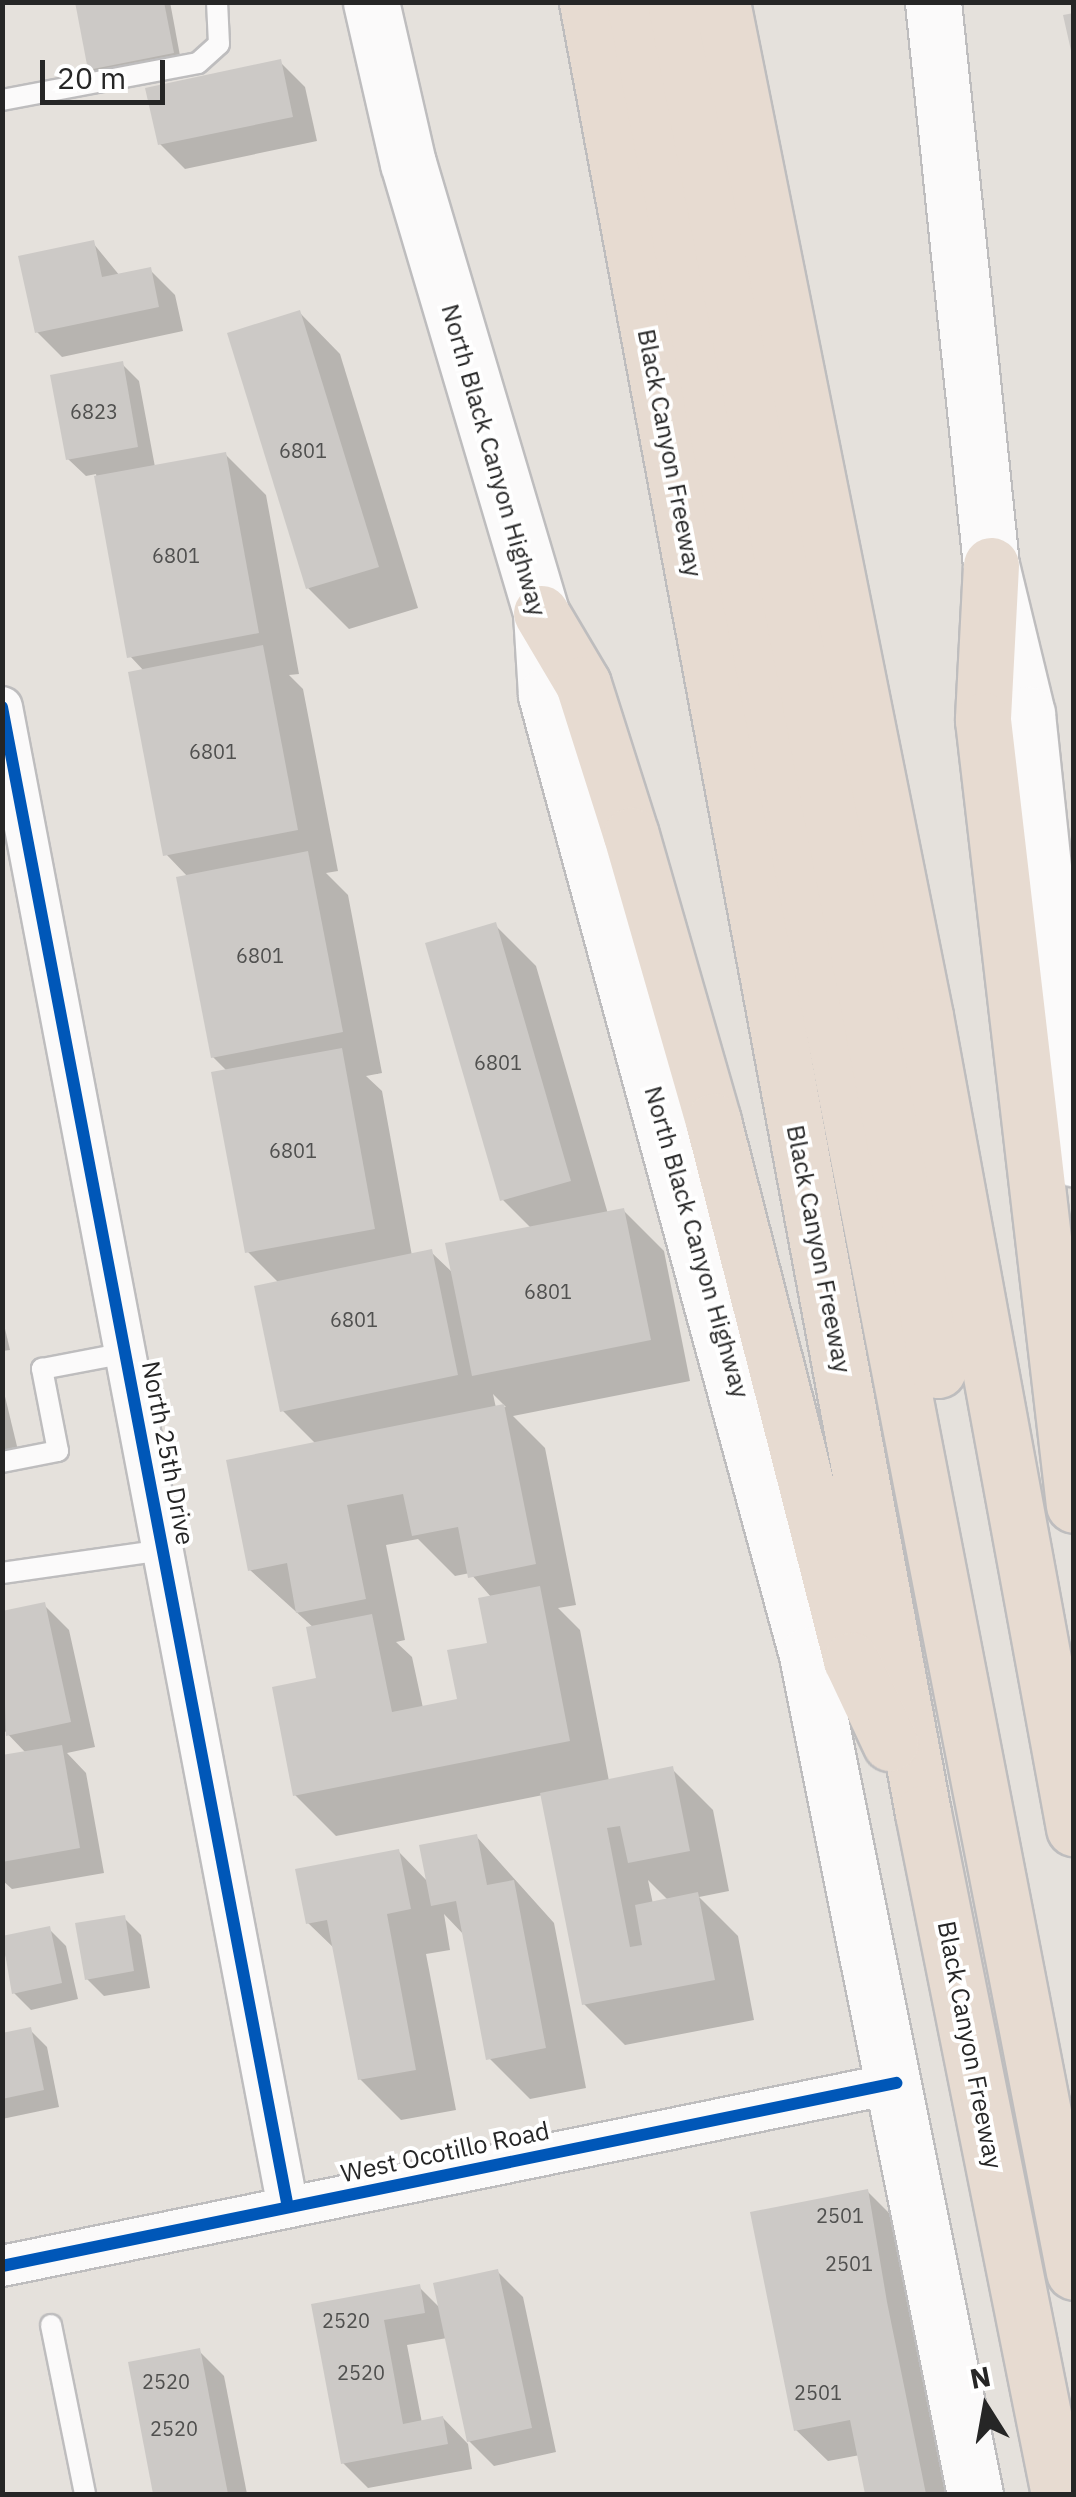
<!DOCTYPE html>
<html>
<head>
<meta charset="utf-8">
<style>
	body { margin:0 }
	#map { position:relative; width:1076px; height:2497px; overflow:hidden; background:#e5e1dc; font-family:"IBM Plex Sans",sans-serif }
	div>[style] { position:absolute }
	.shadow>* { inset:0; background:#0003 }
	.building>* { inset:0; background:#ccc9c6 }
	.roads { filter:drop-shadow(2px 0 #bebdbe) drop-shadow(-2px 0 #bebdbe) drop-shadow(0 2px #bebdbe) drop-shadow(0 -2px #bebdbe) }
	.lane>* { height:20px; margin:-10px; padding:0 10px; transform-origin:10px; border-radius:10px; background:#fbfafa }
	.street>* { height:40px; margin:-20px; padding:0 20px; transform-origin:20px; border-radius:20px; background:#fbfafa }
	.secondary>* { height:55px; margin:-27.5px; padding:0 27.5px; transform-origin:27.5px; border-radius:27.5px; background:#fbfafa }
	.highway>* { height:55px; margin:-27.5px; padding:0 27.5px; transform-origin:27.5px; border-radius:27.5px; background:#e7dbd1 }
	.cycleway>* { height:12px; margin:-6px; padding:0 6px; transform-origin:6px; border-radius:6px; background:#0057b8 }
	span { translate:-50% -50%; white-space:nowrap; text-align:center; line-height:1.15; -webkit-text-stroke:8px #fff; paint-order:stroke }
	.number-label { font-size:20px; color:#50504f }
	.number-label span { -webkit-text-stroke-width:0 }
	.street-label { font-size:25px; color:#262626 }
	.frame { position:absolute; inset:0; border:5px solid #262626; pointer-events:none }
	.north { position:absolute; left:936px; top:2357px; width:100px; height:100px; -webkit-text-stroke:8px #fff; paint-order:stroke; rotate:349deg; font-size:28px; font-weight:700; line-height:40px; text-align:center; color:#262626 }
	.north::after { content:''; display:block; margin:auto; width:35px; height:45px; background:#262626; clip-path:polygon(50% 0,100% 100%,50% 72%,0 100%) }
	.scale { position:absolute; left:40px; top:60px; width:125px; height:45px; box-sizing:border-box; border:5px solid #262626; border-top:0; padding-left:12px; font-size:30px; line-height:35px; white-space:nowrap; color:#262626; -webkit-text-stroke:8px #fff; paint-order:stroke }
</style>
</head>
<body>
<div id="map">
	<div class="shadow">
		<div style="clip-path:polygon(77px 2px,170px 2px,181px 61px,99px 77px,90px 68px)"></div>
		<div style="clip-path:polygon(280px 62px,305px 87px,317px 141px,185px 169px,160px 144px)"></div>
		<div style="clip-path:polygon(93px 243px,120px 276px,150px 270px,175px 295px,183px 331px,62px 357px,37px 332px)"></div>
		<div style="clip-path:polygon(300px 313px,340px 354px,418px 608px,349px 629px,308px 588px)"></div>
		<div style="clip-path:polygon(evenodd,122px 364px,139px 381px,155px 467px,225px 454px,266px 495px,299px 674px,289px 675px,303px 689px,338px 871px,326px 873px,348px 895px,382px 1073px,366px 1076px,382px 1091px,412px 1256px,431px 1252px,454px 1274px,532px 1229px,502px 1199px,495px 925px,536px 966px,608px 1214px,624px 1211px,664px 1251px,690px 1381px,513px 1416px,545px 1448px,576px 1605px,558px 1608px,580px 1630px,609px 1781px,672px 1769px,713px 1810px,729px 1891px,699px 1897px,738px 1936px,754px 2020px,625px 2045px,584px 2004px,543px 1795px,336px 1836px,295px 1795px,319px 1680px,314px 1628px,250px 1570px,316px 1444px,282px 1410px,279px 1283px,248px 1252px,228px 1072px,213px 1057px,188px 877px,166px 854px,144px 671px,130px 656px,96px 474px,86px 476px,68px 459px,122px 364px,493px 1394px,506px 1407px,496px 1408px,493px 1394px,122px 364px,418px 1539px,455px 1576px,470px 1573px,492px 1598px,490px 1645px,460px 1701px,423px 1708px,412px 1657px,396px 1642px,405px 1640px,386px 1545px,418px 1539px,122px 364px,648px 1880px,669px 1901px,653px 1904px,648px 1880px)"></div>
		<div style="clip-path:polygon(2px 1316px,10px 1350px,2px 1351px)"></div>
		<div style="clip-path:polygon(2px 1384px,22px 1467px,2px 1471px)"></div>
		<div style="clip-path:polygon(44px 1605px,69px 1630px,95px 1747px,67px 1753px,86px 1773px,104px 1873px,12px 1889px,2px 1880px,2px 1758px,26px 1753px,2px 1728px,2px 1614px)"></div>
		<div style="clip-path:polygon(476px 1836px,554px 1923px,586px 2088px,530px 2099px,489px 2058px,465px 1936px,444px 1914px,450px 1950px,426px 1954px,456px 2110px,401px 2120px,360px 2079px,336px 1950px,308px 1923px,399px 1852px,429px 1883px)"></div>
		<div style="clip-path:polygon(124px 1918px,141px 1935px,150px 1988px,104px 1996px,87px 1979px)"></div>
		<div style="clip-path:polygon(49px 1929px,66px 1946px,78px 1999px,31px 2010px,14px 1993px,2px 1939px)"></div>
		<div style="clip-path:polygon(30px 2030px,47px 2047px,59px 2107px,2px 2119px,2px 2036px)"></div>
		<div style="clip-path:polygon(867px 2191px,899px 2223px,951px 2494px,867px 2494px,860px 2455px,828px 2461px,796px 2430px)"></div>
		<div style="clip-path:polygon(498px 2272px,523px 2297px,556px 2452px,494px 2466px,469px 2441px,447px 2338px,407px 2345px,422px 2423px,443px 2418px,468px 2444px,472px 2469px,368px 2488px,343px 2463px,314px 2306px,419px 2287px,441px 2309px)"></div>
		<div style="clip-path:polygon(199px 2351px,224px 2376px,247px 2494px,156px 2494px,130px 2364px)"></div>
	</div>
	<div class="building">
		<div style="clip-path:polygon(75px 2px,164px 2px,174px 53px,88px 70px)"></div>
		<div style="clip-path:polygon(1074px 13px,1074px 54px,1072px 55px,1063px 15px)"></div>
		<div style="clip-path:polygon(281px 59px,293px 117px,158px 145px,145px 88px)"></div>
		<div style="clip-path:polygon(94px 240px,102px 277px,151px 267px,159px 307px,35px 333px,18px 256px)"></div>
		<div style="clip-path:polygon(300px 310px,379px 567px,306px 589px,227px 333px)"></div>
		<div style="clip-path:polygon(123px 361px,138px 447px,66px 460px,50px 375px)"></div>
		<div style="clip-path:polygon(226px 452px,259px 633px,127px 658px,94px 476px)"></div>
		<div style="clip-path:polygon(263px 645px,298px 830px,163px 856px,128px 672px)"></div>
		<div style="clip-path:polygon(308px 851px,343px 1032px,211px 1058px,176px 877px)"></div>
		<div style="clip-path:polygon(496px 922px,571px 1181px,500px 1201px,425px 943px)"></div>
		<div style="clip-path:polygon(342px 1048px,375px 1229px,245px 1253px,211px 1072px)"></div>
		<div style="clip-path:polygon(624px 1208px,651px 1340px,472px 1376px,445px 1243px)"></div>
		<div style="clip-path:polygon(432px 1249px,458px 1375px,280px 1412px,254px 1286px)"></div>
		<div style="clip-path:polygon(504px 1404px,536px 1564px,468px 1578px,458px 1527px,412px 1536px,403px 1494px,347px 1505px,366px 1599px,296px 1613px,287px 1563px,248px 1571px,226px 1460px)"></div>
		<div style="clip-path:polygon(540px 1586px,570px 1741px,293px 1796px,272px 1687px,316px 1678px,306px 1627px,372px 1614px,392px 1712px,457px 1699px,447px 1650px,487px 1643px,478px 1598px)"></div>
		<div style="clip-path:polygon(45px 1602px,71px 1722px,6px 1736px,2px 1611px)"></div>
		<div style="clip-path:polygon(62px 1745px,80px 1848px,2px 1862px,2px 1755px)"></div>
		<div style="clip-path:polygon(673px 1766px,690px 1851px,628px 1863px,620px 1826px,607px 1828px,630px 1947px,642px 1945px,635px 1905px,698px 1892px,715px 1980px,582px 2005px,540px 1793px)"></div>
		<div style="clip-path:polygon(477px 1834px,487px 1885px,514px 1880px,546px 2048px,486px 2060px,456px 1901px,431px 1906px,419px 1845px)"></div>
		<div style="clip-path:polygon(399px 1849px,411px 1909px,387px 1914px,416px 2070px,358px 2080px,327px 1920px,306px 1924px,295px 1869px)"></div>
		<div style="clip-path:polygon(125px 1915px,134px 1971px,85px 1980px,75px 1923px)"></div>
		<div style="clip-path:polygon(50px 1926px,62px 1983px,12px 1994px,2px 1936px)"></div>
		<div style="clip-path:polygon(31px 2027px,44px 2090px,2px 2099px,2px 2033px)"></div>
		<div style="clip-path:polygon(868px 2189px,887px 2302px,926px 2494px,865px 2494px,850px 2420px,794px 2431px,750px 2212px)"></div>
		<div style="clip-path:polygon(498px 2269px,532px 2428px,467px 2442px,433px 2283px)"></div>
		<div style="clip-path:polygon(420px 2284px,425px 2313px,384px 2320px,403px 2424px,443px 2416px,448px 2444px,341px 2464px,311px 2304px)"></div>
		<div style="clip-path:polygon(200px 2348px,228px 2494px,153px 2494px,128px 2362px)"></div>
	</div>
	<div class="roads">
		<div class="lane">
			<div style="left:2px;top:100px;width:199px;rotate:-10.7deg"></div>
			<div style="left:198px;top:63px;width:28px;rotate:-42deg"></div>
			<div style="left:219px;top:44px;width:42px;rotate:-92.7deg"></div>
			<div style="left:2px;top:1462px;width:57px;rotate:-11.1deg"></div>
			<div style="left:58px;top:1451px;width:84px;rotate:-101deg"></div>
			<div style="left:42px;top:1369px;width:86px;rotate:-10.8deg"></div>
			<div style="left:2px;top:1573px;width:164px;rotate:-8.1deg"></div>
			<div style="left:51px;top:2325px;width:172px;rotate:78.6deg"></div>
		</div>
		<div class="street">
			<div style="left:2px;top:707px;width:1527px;rotate:79.21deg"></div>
			<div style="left:2px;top:2266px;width:913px;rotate:-11.57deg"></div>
		</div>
		<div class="secondary">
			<div style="left:371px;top:2px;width:165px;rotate:77.1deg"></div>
			<div style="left:408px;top:163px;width:469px;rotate:73.5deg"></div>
			<div style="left:541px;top:613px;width:82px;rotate:86.5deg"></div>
			<div style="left:546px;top:695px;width:995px;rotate:74.79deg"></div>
			<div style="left:807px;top:1655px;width:856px;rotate:78.68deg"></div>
			<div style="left:933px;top:2px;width:566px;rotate:84.12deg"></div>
			<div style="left:991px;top:565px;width:153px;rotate:76.4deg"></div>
			<div style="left:1027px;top:714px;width:447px;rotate:84deg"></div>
		</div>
		<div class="highway">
			<div style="left:587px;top:2px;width:1842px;rotate:79.49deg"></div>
			<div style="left:923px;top:1813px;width:694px;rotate:78.71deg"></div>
			<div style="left:634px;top:2px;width:2312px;rotate:79.03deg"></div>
			<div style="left:675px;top:2px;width:1393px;rotate:79.12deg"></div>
			<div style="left:722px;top:2px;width:1034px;rotate:78.68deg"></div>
			<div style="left:925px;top:1016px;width:826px;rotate:79.6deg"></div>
			<div style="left:991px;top:565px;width:155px;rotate:93deg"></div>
			<div style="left:983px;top:720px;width:790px;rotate:83.39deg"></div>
			<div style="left:541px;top:613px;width:82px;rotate:59.4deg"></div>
			<div style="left:583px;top:684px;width:158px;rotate:72.4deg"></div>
			<div style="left:631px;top:835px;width:298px;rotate:74deg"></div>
			<div style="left:713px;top:1121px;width:556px;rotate:75.64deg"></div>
			<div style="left:851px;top:1660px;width:92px;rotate:64.8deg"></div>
		</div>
	</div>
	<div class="cycleway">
		<div style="left:2px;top:707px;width:1527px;rotate:79.21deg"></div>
		<div style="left:2px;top:2266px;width:913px;rotate:-11.57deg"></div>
	</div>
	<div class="number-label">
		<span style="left:94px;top:411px">6823</span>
		<span style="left:303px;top:450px">6801</span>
		<span style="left:176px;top:555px">6801</span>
		<span style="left:213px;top:751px">6801</span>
		<span style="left:260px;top:955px">6801</span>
		<span style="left:498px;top:1062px">6801</span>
		<span style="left:293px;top:1150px">6801</span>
		<span style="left:548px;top:1291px">6801</span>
		<span style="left:354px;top:1319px">6801</span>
		<span style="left:840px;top:2215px">2501</span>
		<span style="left:849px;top:2263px">2501</span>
		<span style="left:346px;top:2320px">2520</span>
		<span style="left:361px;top:2372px">2520</span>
		<span style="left:166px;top:2381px">2520</span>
		<span style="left:818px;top:2392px">2501</span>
		<span style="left:174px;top:2428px">2520</span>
	</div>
	<div class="street-label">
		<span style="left:670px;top:453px;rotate:79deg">Black Canyon Freeway</span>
		<span style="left:494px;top:460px;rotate:74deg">North Black Canyon Highway</span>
		<span style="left:697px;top:1242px;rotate:74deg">North Black Canyon Highway</span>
		<span style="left:819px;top:1249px;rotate:79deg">Black Canyon Freeway</span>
		<span style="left:168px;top:1453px;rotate:79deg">North 25th Drive</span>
		<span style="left:970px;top:2045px;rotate:79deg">Black Canyon Freeway</span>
		<span style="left:445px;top:2152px;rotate:-12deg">West Ocotillo Road</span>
	</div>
	<div class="frame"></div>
	<div class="north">N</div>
	<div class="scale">20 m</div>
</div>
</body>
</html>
